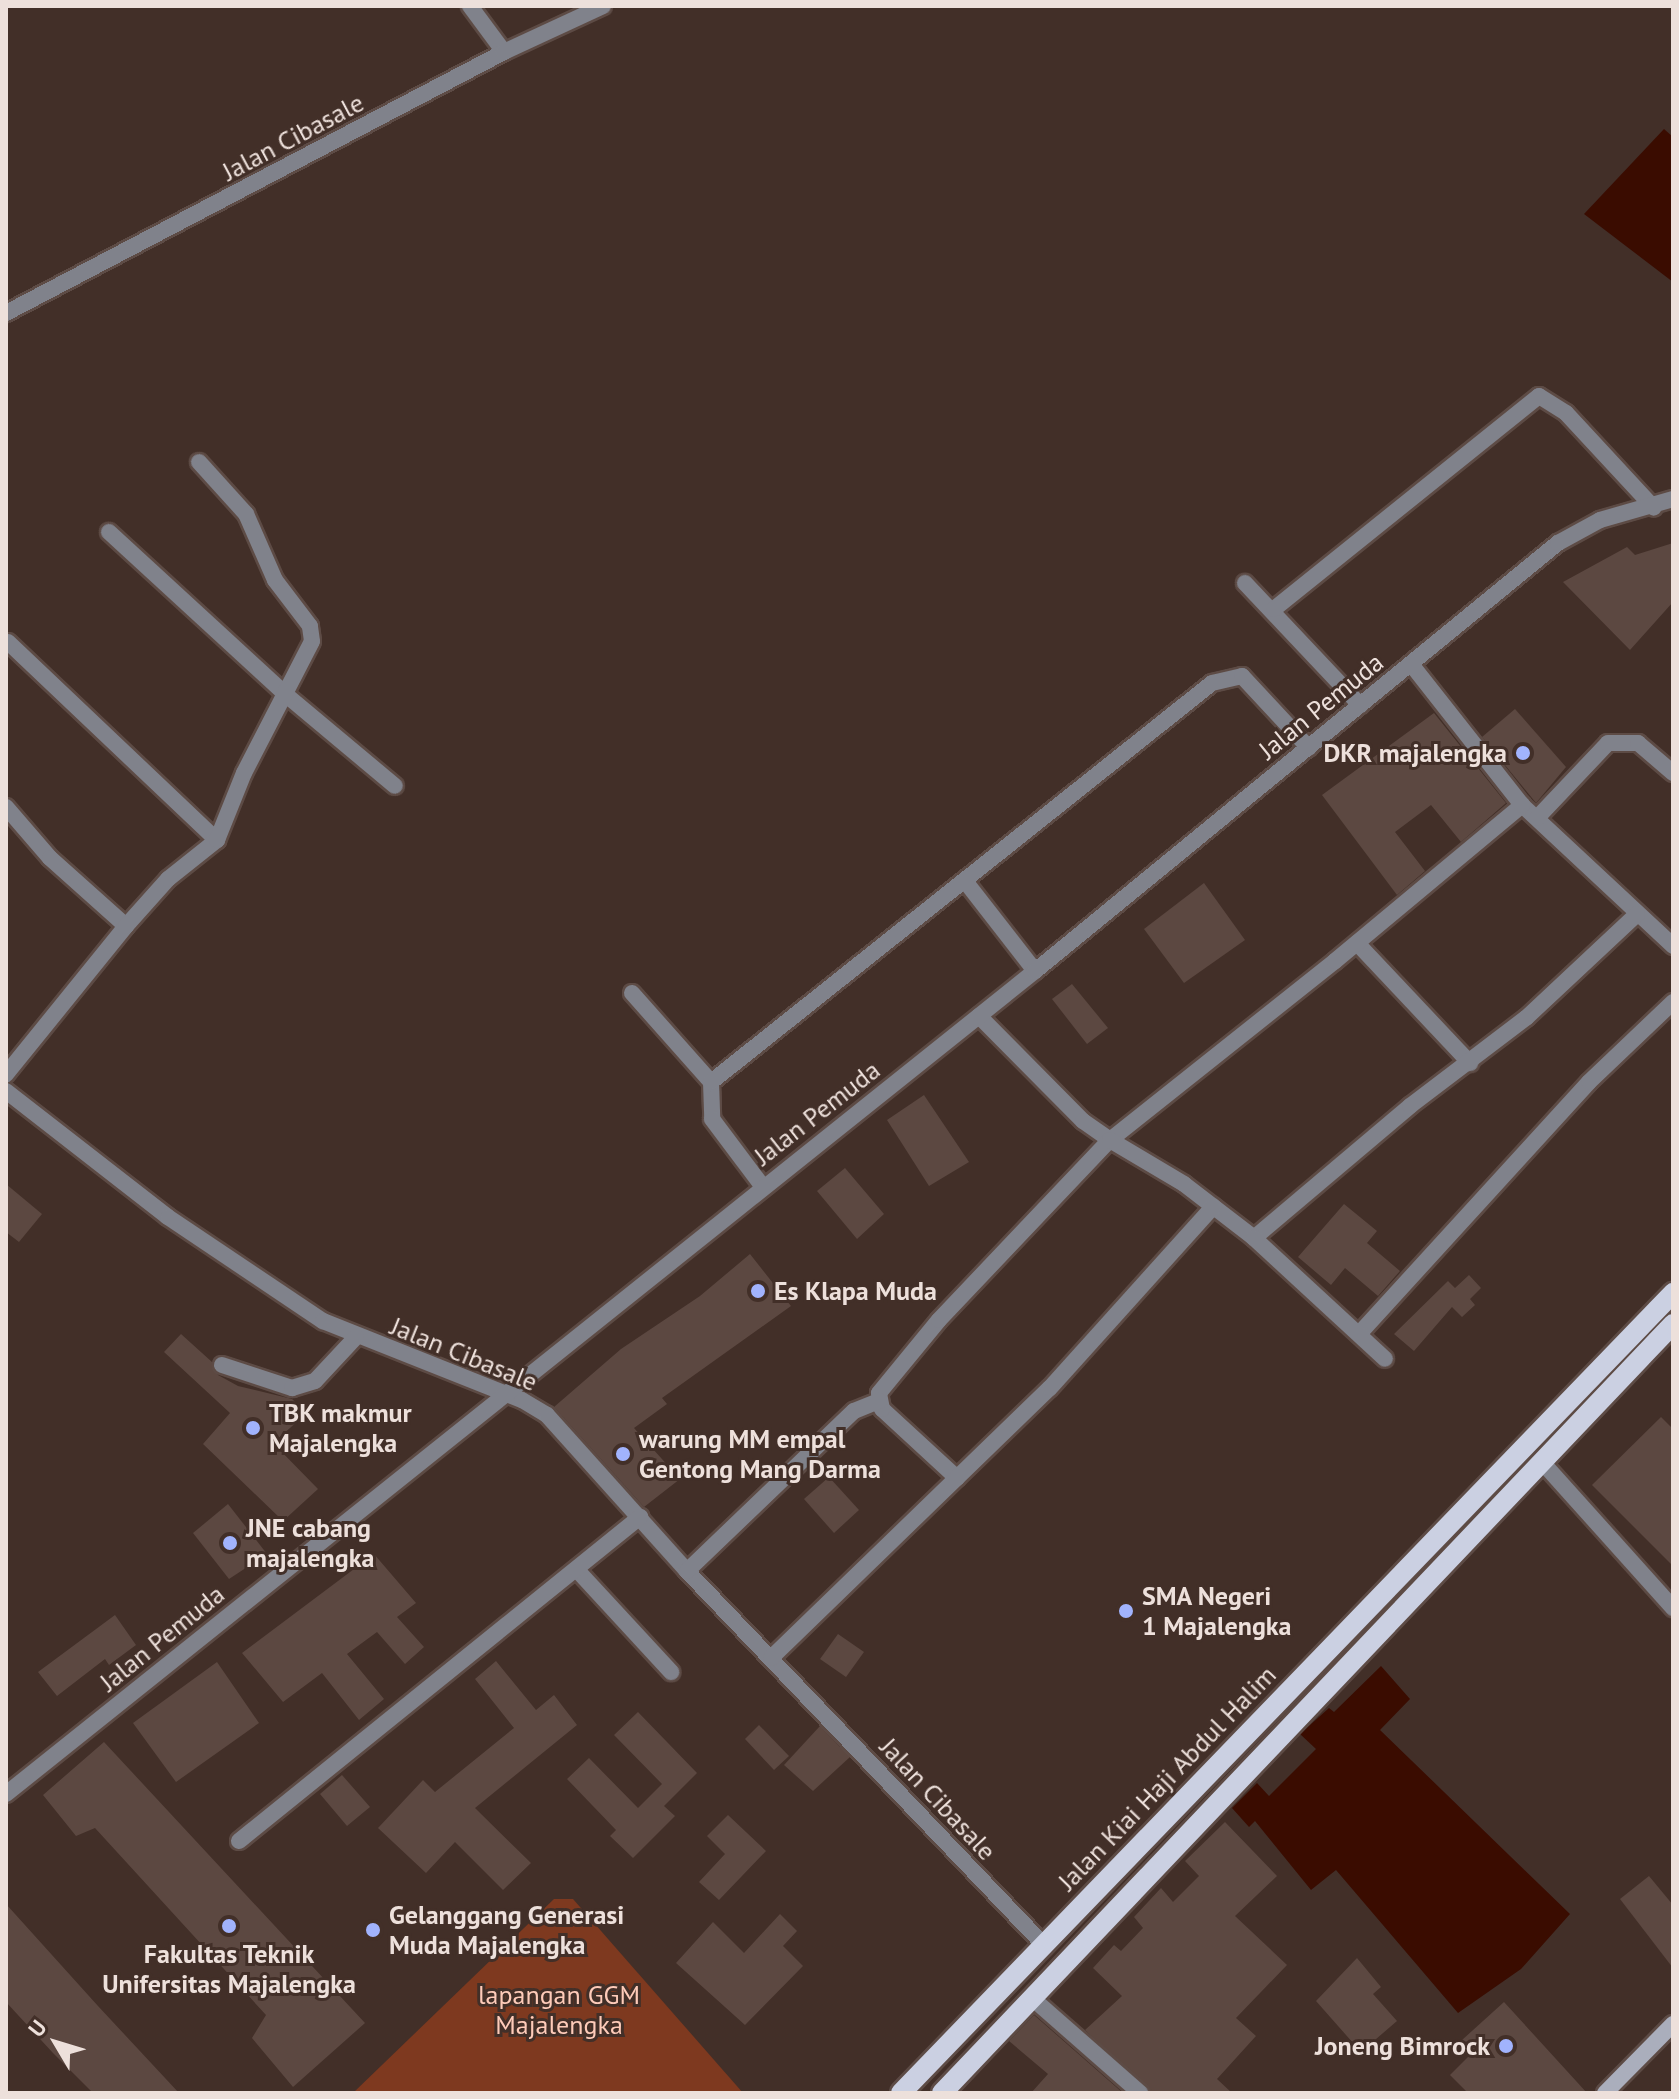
<!DOCTYPE html>
<html>
<head>
<meta charset="utf-8">
<style>
	body { margin:0 }
	#map { position:relative; width:1679px; height:2099px; overflow:hidden; background:#422f28; font-family:"PT Sans",sans-serif }
	div>[style] { position:absolute }
	.green>* { inset:0; background:#7e391f }
	.water>* { inset:0; background:#3a0c00 }
	.building>* { inset:0; background:#5c4841 }
	.roads { filter:drop-shadow(2px 0 #5d4b45) drop-shadow(-2px 0 #5d4b45) drop-shadow(0 2px #5d4b45) drop-shadow(0 -2px #5d4b45) }
	.minor>* { height:16px; margin:-8px; padding:0 8px; transform-origin:8px; border-radius:8px; background:#80828b }
	.secondary>* { height:16px; margin:-8px; padding:0 8px; transform-origin:8px; border-radius:8px; background:#aaaebc }
	.primary>* { height:20px; margin:-10px; padding:0 10px; transform-origin:10px; border-radius:10px; background:#cbd0e2 }
	.dots>* { width:22px; height:22px; translate:-50% -50%; box-sizing:border-box; border:4px solid #422f28; border-radius:50% }
	span { translate:-50% -50%; white-space:nowrap; text-align:center; line-height:1.15; -webkit-text-stroke:6px #422f28; paint-order:stroke }
	.street-label { font-size:26px; color:#ede0db }
	.poi-label { font-size:26px; color:#ede0db; font-weight:700 }
	.right { translate:-100% -50%; text-align:right }
	.left { translate:0 -50%; text-align:left }
	.park-label { font-size:26px; color:#fecbb9 }
	.frame { position:absolute; inset:0; border:8px solid #ede0db; pointer-events:none }
	.north { position:absolute; left:16px; top:2003px; width:80px; height:80px; -webkit-text-stroke:6px #422f28; paint-order:stroke; rotate:308deg; font-size:22px; font-weight:700; line-height:32px; text-align:center; color:#ede0db }
	.north::after { content:''; display:block; margin:auto; width:28px; height:36px; background:#ede0db; clip-path:polygon(50% 0,100% 100%,50% 72%,0 100%) }
</style>
</head>
<body>
<div id="map">
	<div class="green">
		<div style="clip-path:polygon(554px 1899px,573px 1899px,743px 2093px,353px 2093px)"></div>
	</div>
	<div class="water">
		<div style="clip-path:polygon(1664px 129px,1673px 137px,1673px 282px,1584px 214px)"></div>
		<div style="clip-path:polygon(1381px 1666px,1410px 1699px,1380px 1730px,1570px 1914px,1521px 1969px,1458px 2013px,1336px 1870px,1311px 1890px,1255px 1821px,1249px 1827px,1232px 1808px,1257px 1783px,1269px 1796px,1316px 1749px,1300px 1734px,1329px 1708px,1334px 1712px)"></div>
	</div>
	<div class="building">
		<div style="clip-path:polygon(1673px 543px,1673px 602px,1630px 650px,1563px 582px,1627px 547px,1635px 555px)"></div>
		<div style="clip-path:polygon(1515px 709px,1566px 767px,1536px 803px,1482px 737px)"></div>
		<div style="clip-path:polygon(1434px 713px,1506px 803px,1461px 842px,1431px 805px,1395px 832px,1425px 871px,1397px 895px,1322px 795px)"></div>
		<div style="clip-path:polygon(1204px 883px,1245px 940px,1184px 983px,1144px 929px)"></div>
		<div style="clip-path:polygon(1072px 984px,1108px 1028px,1087px 1044px,1052px 999px)"></div>
		<div style="clip-path:polygon(924px 1095px,969px 1162px,929px 1186px,887px 1120px)"></div>
		<div style="clip-path:polygon(845px 1168px,884px 1214px,857px 1239px,817px 1191px)"></div>
		<div style="clip-path:polygon(6px 1184px,42px 1214px,19px 1242px,6px 1232px)"></div>
		<div style="clip-path:polygon(1344px 1204px,1377px 1231px,1367px 1243px,1400px 1271px,1378px 1296px,1345px 1268px,1331px 1285px,1298px 1257px)"></div>
		<div style="clip-path:polygon(750px 1254px,791px 1306px,662px 1398px,667px 1404px,634px 1428px,680px 1479px,644px 1507px,554px 1407px,621px 1349px,700px 1296px)"></div>
		<div style="clip-path:polygon(1469px 1275px,1481px 1288px,1470px 1299px,1475px 1305px,1462px 1317px,1452px 1307px,1414px 1351px,1394px 1334px,1448px 1281px,1455px 1288px)"></div>
		<div style="clip-path:polygon(181px 1334px,212px 1362px,218px 1375px,238px 1386px,292px 1399px,307px 1413px,273px 1443px,318px 1489px,283px 1521px,203px 1444px,230px 1413px,164px 1352px)"></div>
		<div style="clip-path:polygon(1661px 1417px,1673px 1429px,1673px 1566px,1592px 1485px)"></div>
		<div style="clip-path:polygon(829px 1477px,859px 1510px,834px 1533px,804px 1499px)"></div>
		<div style="clip-path:polygon(228px 1504px,267px 1554px,229px 1579px,193px 1533px)"></div>
		<div style="clip-path:polygon(374px 1554px,416px 1603px,397px 1617px,424px 1647px,405px 1664px,377px 1632px,347px 1654px,384px 1699px,359px 1720px,322px 1673px,283px 1702px,242px 1653px)"></div>
		<div style="clip-path:polygon(115px 1615px,136px 1645px,109px 1665px,105px 1659px,57px 1696px,38px 1672px)"></div>
		<div style="clip-path:polygon(838px 1634px,864px 1652px,846px 1677px,820px 1659px)"></div>
		<div style="clip-path:polygon(496px 1661px,536px 1710px,554px 1695px,577px 1725px,475px 1808px,531px 1863px,503px 1890px,455px 1842px,426px 1873px,378px 1828px,423px 1780px,435px 1792px,514px 1728px,475px 1679px)"></div>
		<div style="clip-path:polygon(217px 1662px,259px 1723px,176px 1782px,133px 1723px)"></div>
		<div style="clip-path:polygon(638px 1712px,697px 1773px,664px 1806px,675px 1816px,633px 1858px,610px 1836px,616px 1830px,567px 1779px,589px 1758px,638px 1808px,662px 1784px,614px 1735px)"></div>
		<div style="clip-path:polygon(759px 1725px,789px 1756px,774px 1770px,745px 1739px)"></div>
		<div style="clip-path:polygon(820px 1726px,850px 1757px,813px 1791px,784px 1765px)"></div>
		<div style="clip-path:polygon(104px 1742px,365px 2023px,293px 2087px,252px 2038px,266px 2015px,95px 1828px,76px 1836px,43px 1795px)"></div>
		<div style="clip-path:polygon(342px 1775px,370px 1807px,347px 1826px,320px 1794px)"></div>
		<div style="clip-path:polygon(728px 1815px,766px 1851px,719px 1900px,699px 1882px,725px 1854px,707px 1836px)"></div>
		<div style="clip-path:polygon(1225px 1822px,1277px 1876px,1235px 1916px,1287px 1965px,1236px 2018px,1256px 2036px,1217px 2079px,1232px 2093px,1151px 2093px,1085px 2030px,1122px 1996px,1093px 1968px,1114px 1945px,1121px 1951px,1143px 1928px,1134px 1917px,1161px 1888px,1173px 1902px,1199px 1876px,1185px 1861px)"></div>
		<div style="clip-path:polygon(1649px 1876px,1673px 1905px,1673px 1968px,1620px 1899px)"></div>
		<div style="clip-path:polygon(6px 1904px,98px 2006px,179px 2093px,93px 2093px,53px 2053px,6px 2002px)"></div>
		<div style="clip-path:polygon(780px 1914px,797px 1931px,783px 1946px,803px 1966px,745px 2025px,676px 1963px,713px 1922px,744px 1953px)"></div>
		<div style="clip-path:polygon(1357px 1958px,1381px 1987px,1373px 1994px,1397px 2021px,1361px 2052px,1316px 2001px)"></div>
		<div style="clip-path:polygon(1504px 2002px,1587px 2093px,1468px 2093px,1450px 2075px,1473px 2052px,1462px 2040px)"></div>
		<div style="clip-path:polygon(1034px 2015px,1123px 2093px,1031px 2093px,1048px 2074px,1009px 2041px)"></div>
	</div>
	<div class="roads">
		<div class="minor">
			<div style="left:470px;top:6px;width:57px;rotate:53.5deg"></div>
			<div style="left:6px;top:313px;width:562px;rotate:-27.66deg"></div>
			<div style="left:504px;top:52px;width:109px;rotate:-24.9deg"></div>
			<div style="left:109px;top:532px;width:239px;rotate:42.6deg"></div>
			<div style="left:285px;top:694px;width:143px;rotate:39.9deg"></div>
			<div style="left:1245px;top:583px;width:168px;rotate:46.7deg"></div>
			<div style="left:1274px;top:609px;width:340px;rotate:-38.8deg"></div>
			<div style="left:1539px;top:396px;width:32px;rotate:32deg"></div>
			<div style="left:1566px;top:413px;width:129px;rotate:47.2deg"></div>
			<div style="left:8px;top:642px;width:288px;rotate:43.5deg"></div>
			<div style="left:1522px;top:805px;width:207px;rotate:43deg"></div>
			<div style="left:6px;top:807px;width:67px;rotate:49.2deg"></div>
			<div style="left:50px;top:858px;width:102px;rotate:41.8deg"></div>
			<div style="left:126px;top:926px;width:191px;rotate:129deg"></div>
			<div style="left:1537px;top:818px;width:103px;rotate:-46.6deg"></div>
			<div style="left:1608px;top:743px;width:30px"></div>
			<div style="left:1638px;top:743px;width:46px;rotate:40.6deg"></div>
			<div style="left:965px;top:881px;width:114px;rotate:52.1deg"></div>
			<div style="left:126px;top:926px;width:63px;rotate:-48.2deg"></div>
			<div style="left:168px;top:879px;width:63px;rotate:-38.5deg"></div>
			<div style="left:217px;top:840px;width:72px;rotate:-68.1deg"></div>
			<div style="left:244px;top:773px;width:148px;rotate:-62.7deg"></div>
			<div style="left:312px;top:641px;width:15px;rotate:-98deg"></div>
			<div style="left:310px;top:626px;width:58px;rotate:-127.3deg"></div>
			<div style="left:275px;top:580px;width:72px;rotate:-113.7deg"></div>
			<div style="left:246px;top:514px;width:70px;rotate:-132.1deg"></div>
			<div style="left:1357px;top:943px;width:165px;rotate:46.7deg"></div>
			<div style="left:632px;top:993px;width:119px;rotate:48.4deg"></div>
			<div style="left:711px;top:1082px;width:37px;rotate:88deg"></div>
			<div style="left:712px;top:1119px;width:85px;rotate:53.1deg"></div>
			<div style="left:979px;top:1016px;width:148px;rotate:45.3deg"></div>
			<div style="left:1083px;top:1121px;width:33px;rotate:35deg"></div>
			<div style="left:1110px;top:1140px;width:288px;rotate:-38.5deg"></div>
			<div style="left:1335px;top:961px;width:244px;rotate:-39.8deg"></div>
			<div style="left:1522px;top:805px;width:179px;rotate:-128.2deg"></div>
			<div style="left:711px;top:1082px;width:640px;rotate:-38.53deg"></div>
			<div style="left:1212px;top:683px;width:31px;rotate:-13deg"></div>
			<div style="left:1242px;top:676px;width:98px;rotate:47.1deg"></div>
			<div style="left:6px;top:1091px;width:205px;rotate:37.9deg"></div>
			<div style="left:168px;top:1217px;width:187px;rotate:33.9deg"></div>
			<div style="left:323px;top:1321px;width:214px;rotate:21.7deg"></div>
			<div style="left:522px;top:1400px;width:29px;rotate:31deg"></div>
			<div style="left:547px;top:1415px;width:210px;rotate:48.1deg"></div>
			<div style="left:687px;top:1571px;width:514px;rotate:46.34deg"></div>
			<div style="left:1254px;top:1238px;width:204px;rotate:-40.2deg"></div>
			<div style="left:1410px;top:1106px;width:146px;rotate:-37.2deg"></div>
			<div style="left:1526px;top:1018px;width:152px;rotate:-43.1deg"></div>
			<div style="left:1359px;top:1334px;width:341px;rotate:-47.6deg"></div>
			<div style="left:1589px;top:1082px;width:116px;rotate:-43.6deg"></div>
			<div style="left:222px;top:1365px;width:74px;rotate:18.2deg"></div>
			<div style="left:292px;top:1388px;width:24px;rotate:-17deg"></div>
			<div style="left:315px;top:1381px;width:60px;rotate:-47deg"></div>
			<div style="left:1543px;top:1463px;width:195px;rotate:48.1deg"></div>
			<div style="left:957px;top:1478px;width:102px;rotate:-137.4deg"></div>
			<div style="left:882px;top:1409px;width:16px;rotate:-101deg"></div>
			<div style="left:879px;top:1393px;width:94px;rotate:-50.6deg"></div>
			<div style="left:939px;top:1320px;width:248px;rotate:-46.5deg"></div>
			<div style="left:1110px;top:1140px;width:86px;rotate:30.7deg"></div>
			<div style="left:1184px;top:1184px;width:88px;rotate:37.6deg"></div>
			<div style="left:1254px;top:1238px;width:178px;rotate:42.7deg"></div>
			<div style="left:577px;top:1570px;width:139px;rotate:47.3deg"></div>
			<div style="left:687px;top:1571px;width:231px;rotate:-43.8deg"></div>
			<div style="left:854px;top:1411px;width:27px;rotate:-22deg"></div>
			<div style="left:771px;top:1658px;width:388px;rotate:-44.1deg"></div>
			<div style="left:1050px;top:1388px;width:244px;rotate:-48deg"></div>
			<div style="left:6px;top:1794px;width:1318px;rotate:-38.65deg"></div>
			<div style="left:1035px;top:971px;width:676px;rotate:-39.3deg"></div>
			<div style="left:1558px;top:543px;width:48px;rotate:-28.7deg"></div>
			<div style="left:1600px;top:520px;width:76px;rotate:-16deg"></div>
			<div style="left:239px;top:1841px;width:516px;rotate:-38.94deg"></div>
			<div style="left:1032px;top:1998px;width:144px;rotate:41.3deg"></div>
		</div>
		<div class="secondary">
			<div style="left:1605px;top:2093px;width:97px;rotate:-45.4deg"></div>
		</div>
		<div class="primary">
			<div style="left:901px;top:2093px;width:1112px;rotate:-46.02deg"></div>
			<div style="left:942px;top:2093px;width:1061px;rotate:-46.45deg"></div>
		</div>
	</div>
	<div class="dots">
		<div style="left:1523px;top:753px;background:#a1b3fd"></div>
		<div style="left:758px;top:1291px;background:#a1b3fd"></div>
		<div style="left:253px;top:1428px;background:#a1b3fd"></div>
		<div style="left:623px;top:1454px;background:#a1b3fd"></div>
		<div style="left:230px;top:1543px;background:#a1b3fd"></div>
		<div style="left:1126px;top:1611px;background:#a1b3fd"></div>
		<div style="left:229px;top:1926px;background:#a1b3fd"></div>
		<div style="left:373px;top:1930px;background:#a1b3fd"></div>
		<div style="left:1506px;top:2046px;background:#a1b3fd"></div>
	</div>
	<div class="street-label">
		<span style="left:293px;top:137px;rotate:-28deg">Jalan Cibasale</span>
		<span style="left:1321px;top:706px;rotate:-39deg">Jalan Pemuda</span>
		<span style="left:817px;top:1113px;rotate:-38deg">Jalan Pemuda</span>
		<span style="left:464px;top:1354px;rotate:22deg">Jalan Cibasale</span>
		<span style="left:162px;top:1638px;rotate:-39deg">Jalan Pemuda</span>
		<span style="left:1167px;top:1778px;rotate:-46deg">Jalan Kiai Haji Abdul Halim</span>
		<span style="left:938px;top:1799px;rotate:47deg">Jalan Cibasale</span>
	</div>
	<div class="poi-label">
		<span class="right" style="left:1507px;top:753px">DKR majalengka</span>
		<span class="left" style="left:774px;top:1291px">Es Klapa Muda</span>
		<span class="left" style="left:269px;top:1428px">TBK makmur<br>Majalengka</span>
		<span class="left" style="left:639px;top:1454px">warung MM empal<br>Gentong Mang Darma</span>
		<span class="left" style="left:246px;top:1543px">JNE cabang<br>majalengka</span>
		<span class="left" style="left:1142px;top:1611px">SMA Negeri<br>1 Majalengka</span>
		<span class="left" style="left:389px;top:1930px">Gelanggang Generasi<br>Muda Majalengka</span>
		<span style="left:229px;top:1969px">Fakultas Teknik<br>Unifersitas Majalengka</span>
		<span class="right" style="left:1490px;top:2046px">Joneng Bimrock</span>
	</div>
	<div class="park-label">
		<span style="left:559px;top:2010px">lapangan GGM<br>Majalengka</span>
	</div>
	<div class="frame"></div>
	<div class="north">U</div>
</div>
</body>
</html>
